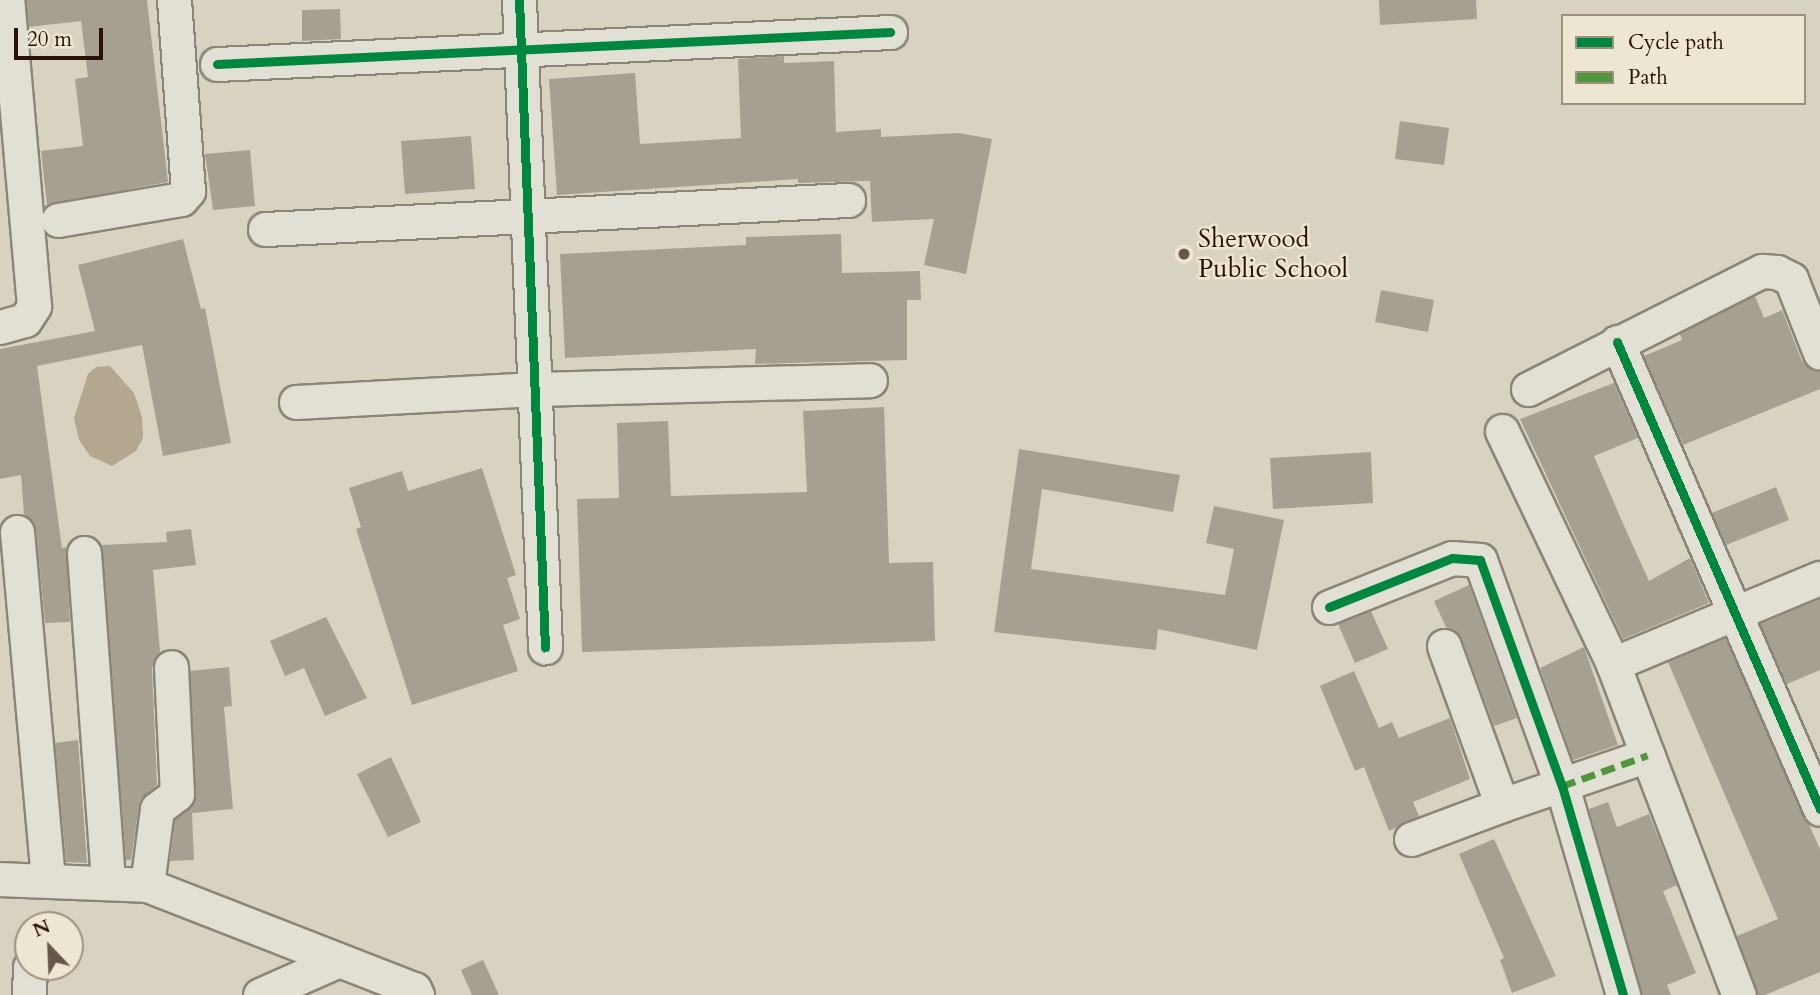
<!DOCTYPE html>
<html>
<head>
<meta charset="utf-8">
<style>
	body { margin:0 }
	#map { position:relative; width:1820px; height:995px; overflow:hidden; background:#d8d3c0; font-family:Cardo,serif }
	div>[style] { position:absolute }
	.water>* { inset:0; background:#b4a78f }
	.building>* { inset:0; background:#a6a093 }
	.roads { filter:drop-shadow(2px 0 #8b8579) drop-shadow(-2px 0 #8b8579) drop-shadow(0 2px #8b8579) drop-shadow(0 -2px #8b8579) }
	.minor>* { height:33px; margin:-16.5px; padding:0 16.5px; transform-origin:16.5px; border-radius:16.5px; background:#e2dfd5 }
	.quiet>* { height:7px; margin-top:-3.5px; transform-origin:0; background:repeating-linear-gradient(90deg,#4f973a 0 14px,transparent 0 21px) }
	.cycleway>* { height:9px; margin:-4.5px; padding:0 4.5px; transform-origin:4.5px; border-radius:4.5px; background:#00873e }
	.dots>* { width:19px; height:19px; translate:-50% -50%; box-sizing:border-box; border:4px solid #ede6d0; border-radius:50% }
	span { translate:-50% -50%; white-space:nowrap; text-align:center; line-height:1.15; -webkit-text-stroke:5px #ede6d0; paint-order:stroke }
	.poi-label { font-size:26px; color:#291107 }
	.left { translate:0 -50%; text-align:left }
	.legend { position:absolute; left:1561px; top:14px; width:245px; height:91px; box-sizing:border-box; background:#ede6d0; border:2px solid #9f9180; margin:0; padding:9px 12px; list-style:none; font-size:21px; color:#291107 }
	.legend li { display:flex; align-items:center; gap:14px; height:35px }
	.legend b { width:35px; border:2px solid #9f9180 }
	.north { position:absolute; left:14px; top:911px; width:70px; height:70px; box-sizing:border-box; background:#ede6d0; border:2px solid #9f9180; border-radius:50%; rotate:337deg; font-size:19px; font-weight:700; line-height:28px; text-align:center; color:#291107 }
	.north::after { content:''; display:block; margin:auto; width:24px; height:32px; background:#665548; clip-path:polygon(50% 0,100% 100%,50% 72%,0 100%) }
	.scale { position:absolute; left:14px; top:28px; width:89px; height:32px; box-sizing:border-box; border:4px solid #291107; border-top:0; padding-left:9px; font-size:21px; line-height:24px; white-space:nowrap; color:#291107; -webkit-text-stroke:5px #ede6d0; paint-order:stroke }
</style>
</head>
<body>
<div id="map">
	<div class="water">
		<div style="clip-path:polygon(110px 366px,134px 393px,142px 417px,143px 438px,136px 451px,112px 466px,90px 456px,79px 440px,74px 418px,88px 374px,96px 367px)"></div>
	</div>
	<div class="building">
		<div style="clip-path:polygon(26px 0,147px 0,168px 182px,47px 205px,41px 151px,83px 146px,75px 79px,88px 77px,81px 21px,29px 27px)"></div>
		<div style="clip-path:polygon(1379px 0,1476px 0,1477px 19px,1380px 25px)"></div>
		<div style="clip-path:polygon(340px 9px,341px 39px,302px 41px,302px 10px)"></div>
		<div style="clip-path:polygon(784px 56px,784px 63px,834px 61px,836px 132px,881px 129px,881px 137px,959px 133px,992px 139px,966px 274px,924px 265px,934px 219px,872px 222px,870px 181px,798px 183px,798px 179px,557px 195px,549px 79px,635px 73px,640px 144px,741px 138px,738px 59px)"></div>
		<div style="clip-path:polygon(1400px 121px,1449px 128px,1444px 165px,1395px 159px)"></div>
		<div style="clip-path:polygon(471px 136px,475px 189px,405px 194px,401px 141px)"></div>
		<div style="clip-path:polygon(250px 150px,255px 206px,213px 210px,205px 154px)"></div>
		<div style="clip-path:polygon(841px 234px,842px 273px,920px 271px,921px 300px,907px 300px,907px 360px,755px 364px,756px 349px,565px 358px,560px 254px,746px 245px,746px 237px)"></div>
		<div style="clip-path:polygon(183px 239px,201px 309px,205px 308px,231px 443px,163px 456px,142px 345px,37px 366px,62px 548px,66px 547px,70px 622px,45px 623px,36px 530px,24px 514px,21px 475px,0 479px,0 349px,95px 331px,78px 265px)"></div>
		<div style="clip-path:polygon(1381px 290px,1434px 300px,1428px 332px,1375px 322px)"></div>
		<div style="clip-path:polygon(1755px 296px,1764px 318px,1782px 310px,1802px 361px,1820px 372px,1820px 389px,1683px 445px,1644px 356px,1682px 340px,1680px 334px)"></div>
		<div style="clip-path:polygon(1614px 383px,1638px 438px,1594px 456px,1621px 519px,1649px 581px,1690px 558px,1709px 603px,1623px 639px,1520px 419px)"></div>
		<div style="clip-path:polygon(884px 407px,889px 563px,933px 562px,935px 641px,582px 652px,577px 499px,619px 498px,617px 423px,668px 421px,671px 496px,807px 492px,803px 411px)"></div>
		<div style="clip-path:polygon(1019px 449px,1180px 475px,1173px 512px,1042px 489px,1031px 569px,1225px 595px,1234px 549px,1206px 543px,1214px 506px,1284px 520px,1257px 650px,1158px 629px,1156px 650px,994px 632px)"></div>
		<div style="clip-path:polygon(1371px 452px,1373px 503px,1273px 509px,1270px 458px)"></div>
		<div style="clip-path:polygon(482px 468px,516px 575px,507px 578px,520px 619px,503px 625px,518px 671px,412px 705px,356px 529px,361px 527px,349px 488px,402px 471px,408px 491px)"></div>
		<div style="clip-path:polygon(1776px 487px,1789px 520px,1726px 545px,1712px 513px)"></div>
		<div style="clip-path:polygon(191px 529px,196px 565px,153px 570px,160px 651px,152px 668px,157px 785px,140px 800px,131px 860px,126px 860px,101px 545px,167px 542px,166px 532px)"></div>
		<div style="clip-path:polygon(1469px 585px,1517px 718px,1494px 726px,1462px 639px,1446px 627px,1434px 601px)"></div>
		<div style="clip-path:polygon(1820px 599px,1820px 670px,1787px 684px,1760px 624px)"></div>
		<div style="clip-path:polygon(1371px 611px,1388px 649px,1355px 663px,1338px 624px)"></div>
		<div style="clip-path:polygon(326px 617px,367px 698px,325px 716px,304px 668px,285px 676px,270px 641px)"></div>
		<div style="clip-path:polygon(1725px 638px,1820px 849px,1820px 972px,1765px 995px,1758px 995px,1737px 936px,1778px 919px,1668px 662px)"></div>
		<div style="clip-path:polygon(1584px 647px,1618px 745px,1573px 760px,1540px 668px)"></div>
		<div style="clip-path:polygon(229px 667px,232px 706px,224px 707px,233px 809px,192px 813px,194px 860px,170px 861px,175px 820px,189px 809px,196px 794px,190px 671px)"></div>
		<div style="clip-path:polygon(1354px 671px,1379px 728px,1392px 722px,1399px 738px,1450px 718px,1470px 779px,1413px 802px,1419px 816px,1389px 831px,1364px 767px,1355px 771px,1320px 686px)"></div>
		<div style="clip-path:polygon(78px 740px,87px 863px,66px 862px,55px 743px)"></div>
		<div style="clip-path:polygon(391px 757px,421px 822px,388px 837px,357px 774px)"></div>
		<div style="clip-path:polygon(1608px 802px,1617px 827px,1649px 814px,1677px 885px,1663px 891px,1696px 973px,1667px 985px,1671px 995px,1642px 995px,1589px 809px)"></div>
		<div style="clip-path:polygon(1494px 839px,1556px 976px,1512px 993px,1500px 960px,1504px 958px,1459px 854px)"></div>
		<div style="clip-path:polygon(483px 960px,499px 995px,472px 995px,461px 970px)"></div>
	</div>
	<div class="roads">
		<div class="minor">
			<div style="left:519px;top:0;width:648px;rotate:87.7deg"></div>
			<div style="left:217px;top:64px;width:674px;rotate:-2.72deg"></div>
			<div style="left:58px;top:220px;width:125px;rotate:-9.7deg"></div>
			<div style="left:181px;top:199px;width:11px;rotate:-49deg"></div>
			<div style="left:188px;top:191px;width:192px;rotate:-94.2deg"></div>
			<div style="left:265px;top:229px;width:584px;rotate:-2.85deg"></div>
			<div style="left:0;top:327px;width:26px;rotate:-16deg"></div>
			<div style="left:25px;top:320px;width:17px;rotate:-57deg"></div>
			<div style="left:34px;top:306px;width:307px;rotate:-95deg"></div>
			<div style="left:1617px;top:342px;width:509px;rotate:66.51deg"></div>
			<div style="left:1528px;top:389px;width:262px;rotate:-26.8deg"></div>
			<div style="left:1762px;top:271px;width:15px;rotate:4deg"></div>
			<div style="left:1777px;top:272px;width:16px;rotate:27deg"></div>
			<div style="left:1791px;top:279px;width:79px;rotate:68.6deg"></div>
			<div style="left:296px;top:402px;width:240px;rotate:-3.1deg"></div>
			<div style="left:536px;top:389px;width:334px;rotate:-1.5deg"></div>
			<div style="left:1502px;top:431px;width:258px;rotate:64.5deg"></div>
			<div style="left:1613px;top:664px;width:354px;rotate:69.2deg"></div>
			<div style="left:17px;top:532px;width:347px;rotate:84.9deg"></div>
			<div style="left:84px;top:553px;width:328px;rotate:85.8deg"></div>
			<div style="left:1329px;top:607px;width:132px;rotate:-21.7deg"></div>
			<div style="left:1452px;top:558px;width:28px;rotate:4deg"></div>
			<div style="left:1480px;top:560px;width:240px;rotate:70.1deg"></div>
			<div style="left:1562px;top:786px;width:218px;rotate:73.7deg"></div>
			<div style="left:1444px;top:646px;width:169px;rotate:70deg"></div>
			<div style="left:1502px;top:805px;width:154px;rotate:-18.9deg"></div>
			<div style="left:1613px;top:664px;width:224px;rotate:-22.6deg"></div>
			<div style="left:1411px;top:839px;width:97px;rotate:-20.5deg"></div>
			<div style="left:0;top:879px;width:147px;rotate:2.3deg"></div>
			<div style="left:147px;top:885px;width:287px;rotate:21.3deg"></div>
			<div style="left:414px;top:989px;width:7px;rotate:63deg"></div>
			<div style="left:147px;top:885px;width:77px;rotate:-82.5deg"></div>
			<div style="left:157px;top:809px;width:25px;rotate:-37deg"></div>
			<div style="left:177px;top:794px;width:127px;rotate:-92.7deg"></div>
			<div style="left:29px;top:995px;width:28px;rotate:-88deg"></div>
			<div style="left:260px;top:995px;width:86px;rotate:-23.9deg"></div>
		</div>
	</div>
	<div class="quiet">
		<div style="left:1562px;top:786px;width:91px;rotate:-19.8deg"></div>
	</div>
	<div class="cycleway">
		<div style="left:519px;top:0;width:648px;rotate:87.7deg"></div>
		<div style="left:217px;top:64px;width:674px;rotate:-2.72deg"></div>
		<div style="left:1617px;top:342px;width:509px;rotate:66.51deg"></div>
		<div style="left:1329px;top:607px;width:132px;rotate:-21.7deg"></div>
		<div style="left:1452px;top:558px;width:28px;rotate:4deg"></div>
		<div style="left:1480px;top:560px;width:240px;rotate:70.1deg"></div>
		<div style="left:1562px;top:786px;width:218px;rotate:73.7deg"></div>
	</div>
	<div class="dots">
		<div style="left:1184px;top:254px;background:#665548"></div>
	</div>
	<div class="poi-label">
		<span class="left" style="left:1198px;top:254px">Sherwood<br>Public School</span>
	</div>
	<ul class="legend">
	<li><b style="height:9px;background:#00873e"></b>Cycle path</li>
	<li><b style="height:9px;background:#4f973a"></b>Path</li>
	</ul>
	<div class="north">N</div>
	<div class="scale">20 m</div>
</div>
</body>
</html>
